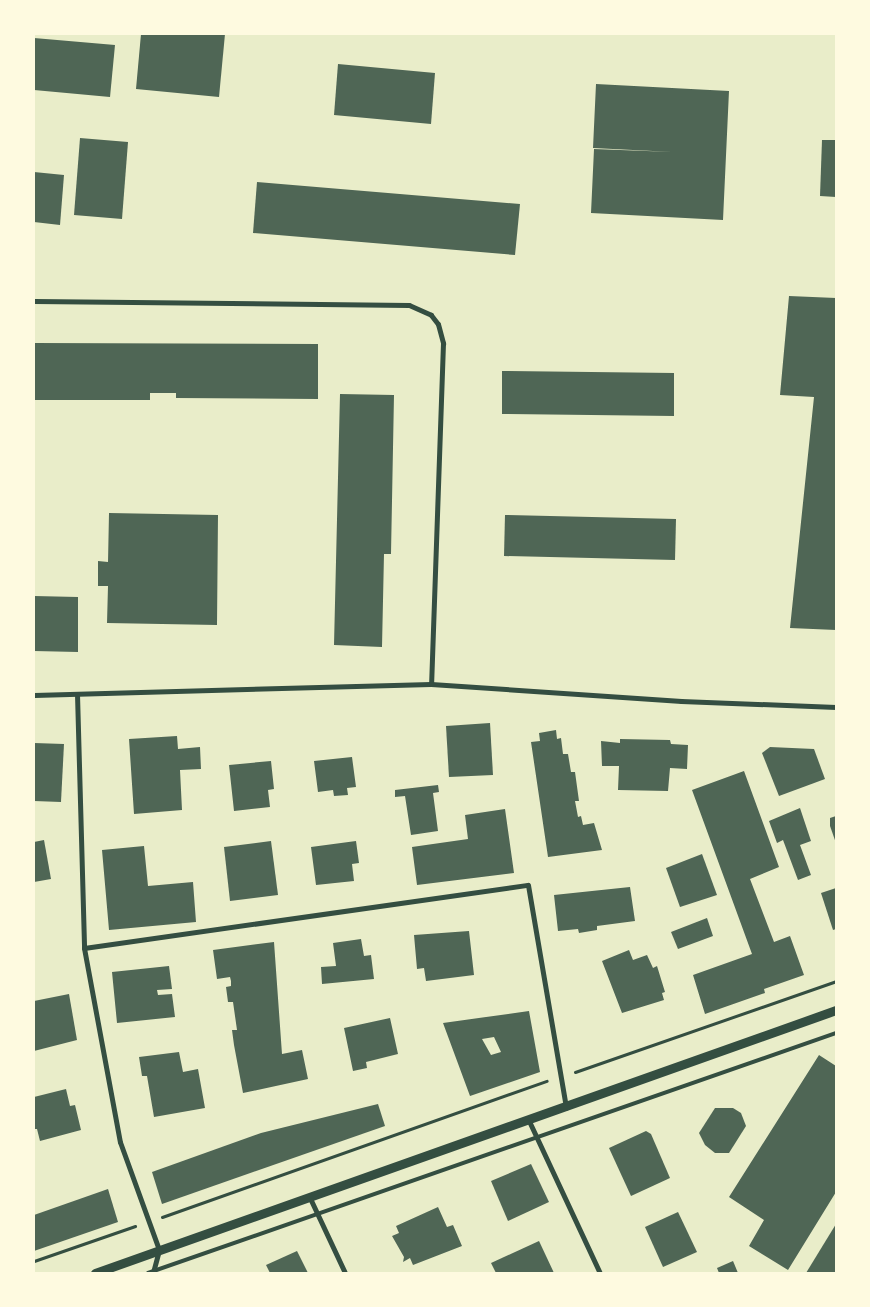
<!DOCTYPE html>
<html>
<head>
<meta charset="utf-8">
<style>
	body { margin:0 }
	#map { position:relative; width:870px; height:1307px; overflow:hidden; background:#e9edc9; font-family:"Exo 2",sans-serif }
	div>[style] { position:absolute }
	.building>* { inset:0; background:#4f6655 }
	.path>* { height:3px; margin:-1.5px; padding:0 1.5px; transform-origin:1.5px; border-radius:1.5px; background:#344e41 }
	.service>* { height:4px; margin:-2px; padding:0 2px; transform-origin:2px; border-radius:2px; background:#344e41 }
	.minor>* { height:5px; margin:-2.5px; padding:0 2.5px; transform-origin:2.5px; border-radius:2.5px; background:#344e41 }
	.tertiary>* { height:9px; margin:-4.5px; padding:0 4.5px; transform-origin:4.5px; border-radius:4.5px; background:#344e41 }
	span { translate:-50% -50%; white-space:nowrap; text-align:center; line-height:1.15; -webkit-text-stroke:4px #fefae0; paint-order:stroke }
	.frame { position:absolute; inset:0; border:35px solid #fefae0; pointer-events:none }
</style>
</head>
<body>
<div id="map">
	<div class="building">
		<div style="clip-path:polygon(141px 34px,225px 34px,219px 97px,136px 89px)"></div>
		<div style="clip-path:polygon(34px 38px,115px 45px,110px 97px,34px 90px)"></div>
		<div style="clip-path:polygon(338px 64px,435px 73px,431px 124px,334px 115px)"></div>
		<div style="clip-path:polygon(596px 84px,729px 91px,723px 220px,591px 213px,594px 149px,673px 152px,593px 148px)"></div>
		<div style="clip-path:polygon(80px 138px,128px 142px,122px 219px,74px 215px)"></div>
		<div style="clip-path:polygon(822px 140px,836px 140px,836px 197px,820px 196px)"></div>
		<div style="clip-path:polygon(34px 172px,64px 175px,60px 225px,34px 222px)"></div>
		<div style="clip-path:polygon(257px 182px,520px 204px,515px 255px,253px 233px)"></div>
		<div style="clip-path:polygon(789px 296px,836px 298px,836px 630px,790px 628px,814px 397px,780px 395px)"></div>
		<div style="clip-path:polygon(34px 343px,318px 344px,318px 399px,176px 398px,176px 393px,150px 393px,150px 400px,34px 400px)"></div>
		<div style="clip-path:polygon(502px 371px,674px 373px,674px 416px,502px 414px)"></div>
		<div style="clip-path:polygon(340px 394px,394px 395px,391px 554px,384px 554px,382px 647px,334px 645px)"></div>
		<div style="clip-path:polygon(109px 513px,218px 515px,217px 625px,107px 623px,108px 586px,98px 586px,98px 561px,108px 562px)"></div>
		<div style="clip-path:polygon(505px 515px,676px 519px,675px 560px,504px 556px)"></div>
		<div style="clip-path:polygon(34px 596px,78px 597px,78px 652px,34px 651px)"></div>
		<div style="clip-path:polygon(490px 723px,493px 775px,449px 777px,446px 726px)"></div>
		<div style="clip-path:polygon(556px 730px,557px 739px,561px 738px,563px 754px,568px 754px,571px 772px,575px 772px,579px 801px,575px 801px,578px 817px,581px 816px,583px 825px,594px 823px,602px 850px,548px 857px,531px 742px,540px 741px,539px 733px)"></div>
		<div style="clip-path:polygon(177px 736px,178px 749px,200px 747px,201px 769px,180px 770px,182px 810px,134px 814px,129px 739px)"></div>
		<div style="clip-path:polygon(620px 739px,670px 740px,671px 744px,688px 745px,687px 769px,670px 768px,668px 791px,618px 790px,619px 766px,602px 766px,601px 741px,620px 743px)"></div>
		<div style="clip-path:polygon(34px 743px,64px 744px,61px 802px,34px 801px)"></div>
		<div style="clip-path:polygon(770px 747px,814px 749px,825px 779px,779px 796px,762px 753px)"></div>
		<div style="clip-path:polygon(352px 757px,356px 787px,347px 788px,348px 795px,334px 796px,333px 790px,318px 792px,314px 761px)"></div>
		<div style="clip-path:polygon(271px 761px,274px 789px,268px 790px,270px 807px,234px 811px,229px 765px)"></div>
		<div style="clip-path:polygon(744px 771px,779px 867px,750px 879px,774px 942px,790px 936px,804px 975px,764px 989px,765px 993px,705px 1014px,693px 975px,752px 954px,692px 790px)"></div>
		<div style="clip-path:polygon(438px 785px,439px 792px,433px 793px,438px 831px,411px 835px,405px 796px,395px 797px,395px 790px)"></div>
		<div style="clip-path:polygon(800px 808px,811px 841px,800px 845px,811px 875px,798px 880px,783px 840px,777px 843px,769px 821px)"></div>
		<div style="clip-path:polygon(505px 809px,514px 873px,417px 885px,412px 847px,468px 839px,465px 815px)"></div>
		<div style="clip-path:polygon(836px 816px,836px 843px,830px 826px,830px 818px)"></div>
		<div style="clip-path:polygon(44px 840px,51px 879px,34px 882px,34px 842px)"></div>
		<div style="clip-path:polygon(271px 841px,278px 895px,230px 901px,224px 847px)"></div>
		<div style="clip-path:polygon(356px 841px,359px 863px,352px 864px,354px 881px,316px 885px,311px 847px)"></div>
		<div style="clip-path:polygon(144px 846px,148px 886px,193px 882px,196px 922px,109px 930px,102px 850px)"></div>
		<div style="clip-path:polygon(702px 854px,717px 895px,680px 907px,666px 868px)"></div>
		<div style="clip-path:polygon(630px 887px,635px 921px,597px 926px,597px 930px,579px 933px,578px 929px,558px 931px,554px 895px)"></div>
		<div style="clip-path:polygon(836px 888px,836px 929px,833px 930px,821px 893px)"></div>
		<div style="clip-path:polygon(707px 918px,713px 936px,678px 949px,671px 932px)"></div>
		<div style="clip-path:polygon(469px 931px,474px 975px,426px 981px,424px 968px,417px 969px,414px 935px)"></div>
		<div style="clip-path:polygon(361px 939px,364px 956px,371px 955px,374px 979px,322px 984px,321px 967px,336px 966px,333px 943px)"></div>
		<div style="clip-path:polygon(274px 942px,282px 1054px,302px 1050px,308px 1079px,243px 1093px,234px 1045px,232px 1030px,237px 1030px,233px 1002px,228px 1002px,226px 987px,231px 986px,231px 981px,230px 977px,217px 979px,213px 950px)"></div>
		<div style="clip-path:polygon(629px 950px,633px 960px,647px 955px,653px 968px,657px 966px,665px 992px,662px 993px,664px 1000px,622px 1013px,602px 961px)"></div>
		<div style="clip-path:polygon(169px 966px,172px 989px,157px 990px,158px 995px,172px 994px,175px 1017px,117px 1023px,112px 972px)"></div>
		<div style="clip-path:polygon(69px 994px,77px 1040px,34px 1051px,34px 1001px)"></div>
		<div style="clip-path:polygon(evenodd,529px 1011px,540px 1072px,470px 1096px,443px 1023px,529px 1011px,494px 1037px,501px 1052px,491px 1055px,482px 1039px,494px 1037px)"></div>
		<div style="clip-path:polygon(390px 1018px,398px 1054px,366px 1062px,367px 1068px,353px 1071px,344px 1028px)"></div>
		<div style="clip-path:polygon(179px 1052px,183px 1072px,198px 1069px,205px 1108px,154px 1117px,147px 1076px,142px 1076px,139px 1057px)"></div>
		<div style="clip-path:polygon(819px 1055px,836px 1066px,836px 1192px,788px 1270px,749px 1246px,764px 1220px,729px 1197px)"></div>
		<div style="clip-path:polygon(66px 1089px,70px 1106px,75px 1105px,81px 1130px,40px 1141px,37px 1129px,34px 1129px,34px 1097px)"></div>
		<div style="clip-path:polygon(378px 1104px,385px 1126px,162px 1204px,152px 1172px,261px 1133px)"></div>
		<div style="clip-path:polygon(715px 1108px,733px 1108px,741px 1113px,746px 1126px,729px 1153px,715px 1153px,705px 1145px,699px 1133px)"></div>
		<div style="clip-path:polygon(646px 1131px,651px 1134px,670px 1178px,631px 1196px,609px 1148px)"></div>
		<div style="clip-path:polygon(531px 1164px,549px 1202px,508px 1221px,491px 1181px)"></div>
		<div style="clip-path:polygon(108px 1189px,118px 1222px,34px 1251px,34px 1215px)"></div>
		<div style="clip-path:polygon(438px 1207px,447px 1227px,453px 1225px,462px 1246px,413px 1265px,410px 1258px,403px 1262px,404px 1257px,392px 1236px,399px 1233px,396px 1226px)"></div>
		<div style="clip-path:polygon(678px 1212px,697px 1252px,663px 1267px,645px 1227px)"></div>
		<div style="clip-path:polygon(836px 1224px,836px 1273px,806px 1273px)"></div>
		<div style="clip-path:polygon(539px 1241px,554px 1273px,496px 1273px,491px 1263px)"></div>
		<div style="clip-path:polygon(297px 1251px,308px 1273px,270px 1273px,266px 1265px)"></div>
		<div style="clip-path:polygon(733px 1261px,738px 1273px,719px 1273px,717px 1268px)"></div>
	</div>
	<div class="path">
		<div style="left:575px;top:1072px;width:276px;rotate:-19.2deg"></div>
		<div style="left:162px;top:1217px;width:408px;rotate:-19.5deg"></div>
		<div style="left:34px;top:1261px;width:107px;rotate:-19.1deg"></div>
	</div>
	<div class="service">
		<div style="left:148px;top:1273px;width:729px;rotate:-19.23deg"></div>
	</div>
	<div class="minor">
		<div style="left:34px;top:301px;width:375px;rotate:0.6deg"></div>
		<div style="left:409px;top:305px;width:24px;rotate:24deg"></div>
		<div style="left:431px;top:315px;width:11px;rotate:52deg"></div>
		<div style="left:438px;top:324px;width:20px;rotate:75deg"></div>
		<div style="left:443px;top:343px;width:341px;rotate:92deg"></div>
		<div style="left:77px;top:694px;width:254px;rotate:88.4deg"></div>
		<div style="left:84px;top:948px;width:197px;rotate:79.5deg"></div>
		<div style="left:120px;top:1142px;width:115px;rotate:70.1deg"></div>
		<div style="left:159px;top:1250px;width:24px;rotate:105deg"></div>
		<div style="left:34px;top:695px;width:397px;rotate:-1.6deg"></div>
		<div style="left:431px;top:684px;width:251px;rotate:3.9deg"></div>
		<div style="left:681px;top:701px;width:155px;rotate:2.2deg"></div>
		<div style="left:84px;top:948px;width:448px;rotate:-8.1deg"></div>
		<div style="left:528px;top:885px;width:226px;rotate:80.3deg"></div>
		<div style="left:529px;top:1121px;width:168px;rotate:65deg"></div>
		<div style="left:309px;top:1196px;width:85px;rotate:64.9deg"></div>
	</div>
	<div class="tertiary">
		<div style="left:95px;top:1273px;width:786px;rotate:-19.54deg"></div>
	</div>
	<div class="frame"></div>
</div>
</body>
</html>
